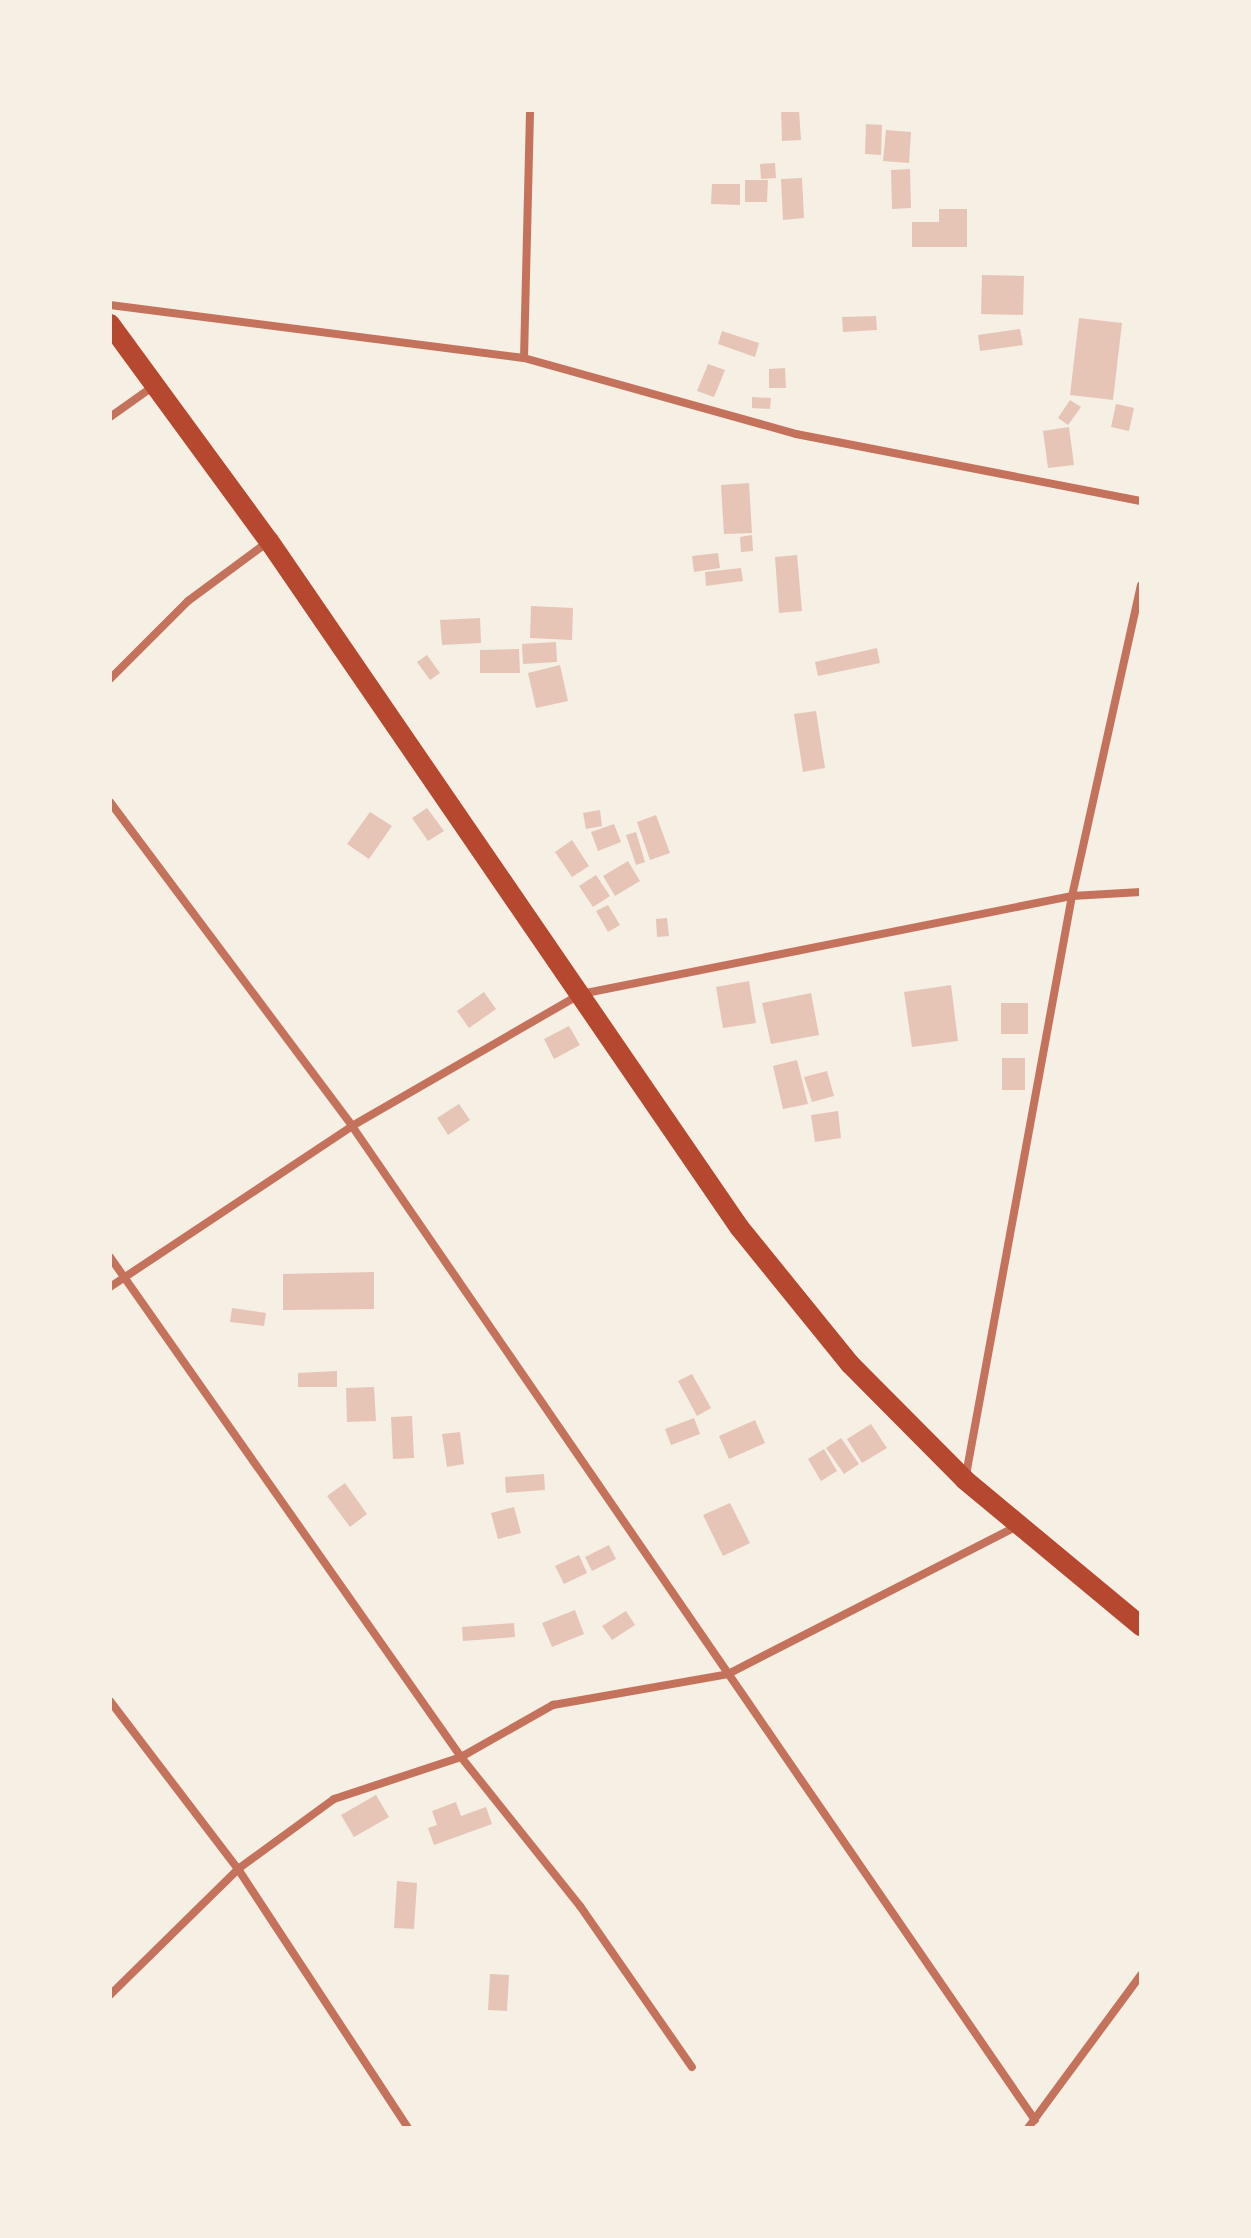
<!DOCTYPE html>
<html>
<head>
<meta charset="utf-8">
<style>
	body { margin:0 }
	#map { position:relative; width:1251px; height:2238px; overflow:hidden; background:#f6efe4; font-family:Mulish,sans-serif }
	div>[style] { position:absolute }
	.building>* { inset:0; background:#e6c5b7 }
	.minor>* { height:8px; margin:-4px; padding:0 4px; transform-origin:4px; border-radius:4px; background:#c5725c }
	.trunk>* { height:20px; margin:-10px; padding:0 10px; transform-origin:10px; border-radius:10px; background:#b5482f }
	span { translate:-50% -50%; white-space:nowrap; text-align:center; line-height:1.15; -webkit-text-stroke:8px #f6efe4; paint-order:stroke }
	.frame { position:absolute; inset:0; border:112px solid #f6efe4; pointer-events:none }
</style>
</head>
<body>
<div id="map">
	<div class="building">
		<div style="clip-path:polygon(781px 110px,799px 110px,801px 140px,782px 141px)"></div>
		<div style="clip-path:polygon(866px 124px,882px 125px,881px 155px,865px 154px)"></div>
		<div style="clip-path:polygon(886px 130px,911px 132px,909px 163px,883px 161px)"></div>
		<div style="clip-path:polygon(775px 163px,776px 178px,761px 179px,760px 164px)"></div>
		<div style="clip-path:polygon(910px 169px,911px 208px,892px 209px,891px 170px)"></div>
		<div style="clip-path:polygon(802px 178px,804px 218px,783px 220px,781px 179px)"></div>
		<div style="clip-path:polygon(745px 180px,768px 180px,767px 202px,745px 202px)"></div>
		<div style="clip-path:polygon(712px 184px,740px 184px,740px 205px,711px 204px)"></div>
		<div style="clip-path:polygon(939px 209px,967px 209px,967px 247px,912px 247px,912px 222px,939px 222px)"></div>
		<div style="clip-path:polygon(982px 275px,1024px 276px,1023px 315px,981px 314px)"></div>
		<div style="clip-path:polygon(876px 316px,877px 330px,843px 332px,842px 317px)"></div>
		<div style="clip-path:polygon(1079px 318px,1122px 323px,1113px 400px,1070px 395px)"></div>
		<div style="clip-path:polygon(1020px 329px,1023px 345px,980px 351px,978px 335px)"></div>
		<div style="clip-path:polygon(722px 331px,759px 343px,755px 357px,718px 344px)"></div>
		<div style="clip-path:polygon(708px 364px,725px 370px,714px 397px,697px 391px)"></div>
		<div style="clip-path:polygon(785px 368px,786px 388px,769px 388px,769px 369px)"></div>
		<div style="clip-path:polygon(752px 397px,771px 398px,770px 409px,752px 408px)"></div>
		<div style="clip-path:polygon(1070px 400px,1081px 407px,1068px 425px,1058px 418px)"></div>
		<div style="clip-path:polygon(1116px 404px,1134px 408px,1129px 431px,1111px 427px)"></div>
		<div style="clip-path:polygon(1069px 427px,1074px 465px,1048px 468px,1043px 431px)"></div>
		<div style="clip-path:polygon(749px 483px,752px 533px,724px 534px,721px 485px)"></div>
		<div style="clip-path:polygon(752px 535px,753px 551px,741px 552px,740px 537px)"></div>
		<div style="clip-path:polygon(718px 553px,720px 568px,694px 572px,692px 556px)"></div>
		<div style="clip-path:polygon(797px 555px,802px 611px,779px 613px,775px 557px)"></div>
		<div style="clip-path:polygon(741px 568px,743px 581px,706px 586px,705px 572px)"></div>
		<div style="clip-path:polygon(531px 606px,573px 608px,572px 640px,530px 638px)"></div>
		<div style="clip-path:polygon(480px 618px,481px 643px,442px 645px,440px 620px)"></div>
		<div style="clip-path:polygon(556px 642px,557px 662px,523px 664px,522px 644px)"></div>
		<div style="clip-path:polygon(877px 648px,880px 663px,818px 676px,815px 662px)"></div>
		<div style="clip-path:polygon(519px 649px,520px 673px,480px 673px,480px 650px)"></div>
		<div style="clip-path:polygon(427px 655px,440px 673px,430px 680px,417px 662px)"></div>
		<div style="clip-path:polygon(560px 665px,568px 701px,536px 708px,528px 673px)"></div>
		<div style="clip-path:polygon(816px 711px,825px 768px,803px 772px,794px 714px)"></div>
		<div style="clip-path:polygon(427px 808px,444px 831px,428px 841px,412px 818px)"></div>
		<div style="clip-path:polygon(600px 810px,602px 826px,586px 829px,583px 813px)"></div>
		<div style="clip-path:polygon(370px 812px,392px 826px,369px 859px,347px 844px)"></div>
		<div style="clip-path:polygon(656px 815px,670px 853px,650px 860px,637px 822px)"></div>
		<div style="clip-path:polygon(614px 824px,621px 842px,598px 851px,591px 832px)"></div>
		<div style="clip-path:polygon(636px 832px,645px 862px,636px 865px,626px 835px)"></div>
		<div style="clip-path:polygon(572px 840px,589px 866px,572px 877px,555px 852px)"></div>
		<div style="clip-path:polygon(628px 861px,640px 881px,615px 896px,603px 876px)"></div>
		<div style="clip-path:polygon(596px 875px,610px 896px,593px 907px,579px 886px)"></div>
		<div style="clip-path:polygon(608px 905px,620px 925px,608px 932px,596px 911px)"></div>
		<div style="clip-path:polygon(667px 918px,669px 936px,657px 937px,656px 919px)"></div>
		<div style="clip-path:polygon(749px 981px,756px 1023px,723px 1028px,716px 987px)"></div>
		<div style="clip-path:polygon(951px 985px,958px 1041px,912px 1047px,904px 992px)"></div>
		<div style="clip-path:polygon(484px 992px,496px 1009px,469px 1028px,457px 1011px)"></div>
		<div style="clip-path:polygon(811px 993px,819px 1035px,771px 1044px,762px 1003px)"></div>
		<div style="clip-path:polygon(1001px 1003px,1028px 1003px,1028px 1034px,1001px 1034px)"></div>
		<div style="clip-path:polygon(569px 1026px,580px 1045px,554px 1059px,544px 1039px)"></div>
		<div style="clip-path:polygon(1002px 1058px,1025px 1058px,1025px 1090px,1002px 1090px)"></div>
		<div style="clip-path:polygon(797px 1060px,808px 1104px,783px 1109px,773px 1066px)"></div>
		<div style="clip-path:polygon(827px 1071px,834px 1096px,812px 1102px,804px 1077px)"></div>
		<div style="clip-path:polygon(459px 1104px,470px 1120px,448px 1135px,437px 1118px)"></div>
		<div style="clip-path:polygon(838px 1111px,841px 1138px,815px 1142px,811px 1115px)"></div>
		<div style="clip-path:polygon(374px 1272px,374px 1309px,283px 1310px,283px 1274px)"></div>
		<div style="clip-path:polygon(232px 1308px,266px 1313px,264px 1326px,230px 1322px)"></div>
		<div style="clip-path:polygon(337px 1371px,337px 1387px,298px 1387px,298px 1373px)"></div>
		<div style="clip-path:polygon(692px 1374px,711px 1408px,697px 1416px,678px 1381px)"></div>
		<div style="clip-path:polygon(374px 1387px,376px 1421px,347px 1422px,346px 1388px)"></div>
		<div style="clip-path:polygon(412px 1416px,414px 1458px,393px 1459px,391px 1417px)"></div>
		<div style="clip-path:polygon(694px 1418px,700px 1434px,671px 1445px,665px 1429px)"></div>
		<div style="clip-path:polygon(755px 1420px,765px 1443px,729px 1459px,719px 1436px)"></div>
		<div style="clip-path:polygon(871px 1424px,887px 1448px,862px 1463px,847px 1439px)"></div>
		<div style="clip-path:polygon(460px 1432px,464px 1464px,447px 1467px,442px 1434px)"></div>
		<div style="clip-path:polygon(841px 1438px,859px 1464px,844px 1474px,826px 1448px)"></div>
		<div style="clip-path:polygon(824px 1449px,837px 1471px,821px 1481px,808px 1459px)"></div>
		<div style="clip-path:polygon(544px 1474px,545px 1490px,506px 1493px,505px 1477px)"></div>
		<div style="clip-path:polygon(345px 1483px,367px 1514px,350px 1527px,327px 1496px)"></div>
		<div style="clip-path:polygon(730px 1503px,750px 1543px,723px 1556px,703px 1515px)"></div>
		<div style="clip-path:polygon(514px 1507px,521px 1533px,498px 1539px,491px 1513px)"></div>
		<div style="clip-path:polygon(609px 1545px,616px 1559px,592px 1571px,585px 1557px)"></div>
		<div style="clip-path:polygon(579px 1555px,587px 1573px,564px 1584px,555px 1566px)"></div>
		<div style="clip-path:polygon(575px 1610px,584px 1634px,552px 1647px,542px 1623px)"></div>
		<div style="clip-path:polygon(626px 1611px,635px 1625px,612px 1640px,602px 1626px)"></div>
		<div style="clip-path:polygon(514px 1623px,515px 1637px,463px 1641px,462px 1627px)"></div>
		<div style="clip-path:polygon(376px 1795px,389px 1817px,354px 1837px,341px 1815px)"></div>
		<div style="clip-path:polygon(456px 1802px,461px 1816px,486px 1807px,492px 1824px,434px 1845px,428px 1828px,437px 1825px,432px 1811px)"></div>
		<div style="clip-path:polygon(397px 1881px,417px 1883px,414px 1929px,394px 1928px)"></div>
		<div style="clip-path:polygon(490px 1974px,509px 1975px,507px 2011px,488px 2010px)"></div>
	</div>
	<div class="minor">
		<div style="left:110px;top:305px;width:417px;rotate:7.3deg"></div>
		<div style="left:524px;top:358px;width:282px;rotate:15.6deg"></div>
		<div style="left:796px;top:434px;width:351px;rotate:11deg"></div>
		<div style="left:524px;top:358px;width:248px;rotate:-88.6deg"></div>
		<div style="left:110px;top:417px;width:55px;rotate:-35.4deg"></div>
		<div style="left:110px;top:679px;width:110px;rotate:-45deg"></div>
		<div style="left:188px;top:601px;width:101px;rotate:-36.5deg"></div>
		<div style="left:110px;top:802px;width:404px;rotate:53.2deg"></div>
		<div style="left:352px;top:1126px;width:1206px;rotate:55.51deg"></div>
		<div style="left:110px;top:1257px;width:611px;rotate:54.93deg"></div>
		<div style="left:461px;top:1757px;width:191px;rotate:51.4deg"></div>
		<div style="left:580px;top:1906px;width:196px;rotate:55.2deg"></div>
		<div style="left:110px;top:1287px;width:291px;rotate:-33.6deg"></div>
		<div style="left:352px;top:1126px;width:264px;rotate:-30deg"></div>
		<div style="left:581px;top:994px;width:501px;rotate:-11.29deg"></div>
		<div style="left:1072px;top:896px;width:69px;rotate:-3.3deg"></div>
		<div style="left:966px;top:1475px;width:589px;rotate:-79.63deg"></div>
		<div style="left:1072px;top:896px;width:318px;rotate:-77.5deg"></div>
		<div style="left:110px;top:1701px;width:211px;rotate:52.7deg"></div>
		<div style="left:238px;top:1869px;width:310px;rotate:56.7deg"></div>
		<div style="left:110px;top:1995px;width:180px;rotate:-44.5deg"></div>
		<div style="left:238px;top:1869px;width:119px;rotate:-36.1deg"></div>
		<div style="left:334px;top:1799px;width:134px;rotate:-18.3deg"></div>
		<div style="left:461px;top:1757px;width:106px;rotate:-29.5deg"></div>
		<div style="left:553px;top:1705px;width:178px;rotate:-10deg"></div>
		<div style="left:728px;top:1674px;width:322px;rotate:-27.1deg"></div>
		<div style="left:1028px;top:2128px;width:190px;rotate:-53.6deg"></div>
	</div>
	<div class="trunk">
		<div style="left:110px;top:324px;width:269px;rotate:53.8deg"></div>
		<div style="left:269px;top:541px;width:832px;rotate:55.58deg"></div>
		<div style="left:739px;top:1227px;width:176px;rotate:51deg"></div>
		<div style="left:850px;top:1364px;width:163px;rotate:45.2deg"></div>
		<div style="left:965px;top:1480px;width:229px;rotate:39.7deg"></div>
	</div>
	<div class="frame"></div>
</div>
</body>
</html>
